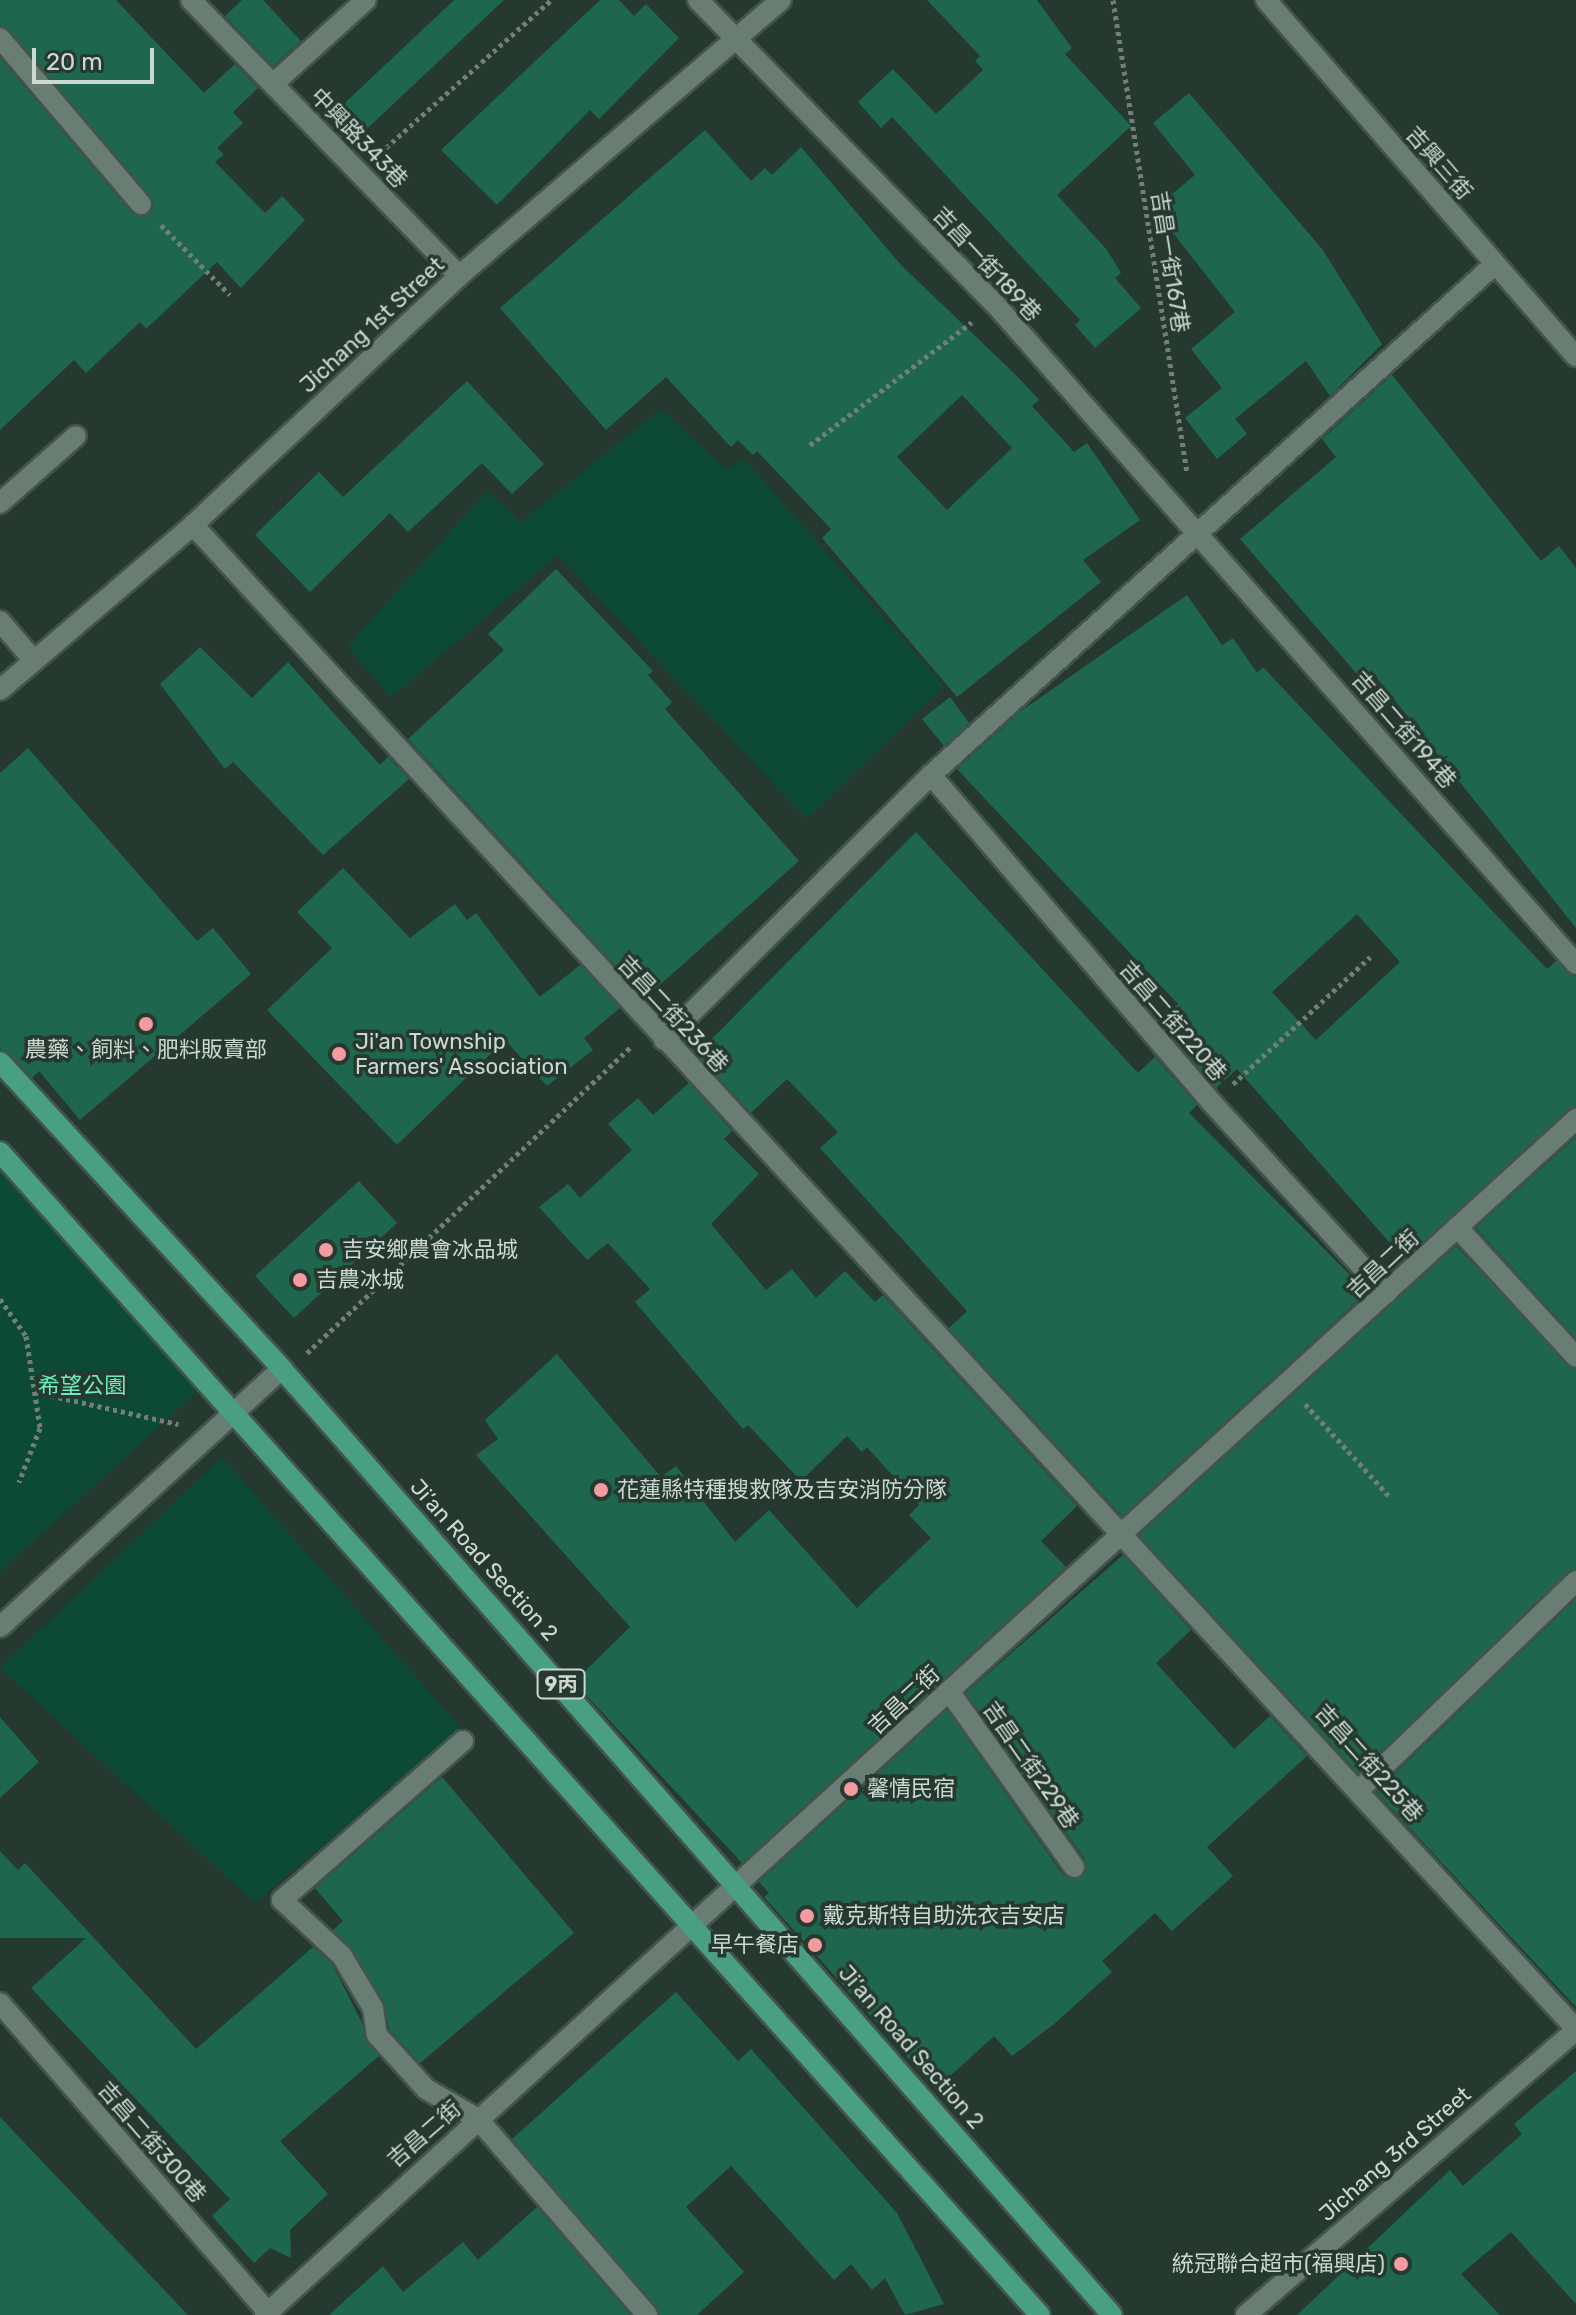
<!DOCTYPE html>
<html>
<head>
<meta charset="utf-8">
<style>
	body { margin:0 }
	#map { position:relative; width:1576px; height:2315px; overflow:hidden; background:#263931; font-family:Rubik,"Noto Sans TC",sans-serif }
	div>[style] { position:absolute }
	.green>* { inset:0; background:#0c4a36 }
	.building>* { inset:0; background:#1f664e }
	.path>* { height:5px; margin-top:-2.5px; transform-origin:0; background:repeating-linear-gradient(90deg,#707f78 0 4px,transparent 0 8px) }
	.roads { filter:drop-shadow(2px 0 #43544d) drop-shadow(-2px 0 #43544d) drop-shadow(0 2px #43544d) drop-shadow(0 -2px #43544d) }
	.service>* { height:20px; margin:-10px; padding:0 10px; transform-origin:10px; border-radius:10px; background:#697d74 }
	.minor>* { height:20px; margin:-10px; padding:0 10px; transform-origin:10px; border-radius:10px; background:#697d74 }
	.primary>* { height:20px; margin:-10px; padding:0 10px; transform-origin:10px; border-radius:10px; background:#499f82 }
	.dots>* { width:22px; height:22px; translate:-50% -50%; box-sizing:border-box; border:4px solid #263931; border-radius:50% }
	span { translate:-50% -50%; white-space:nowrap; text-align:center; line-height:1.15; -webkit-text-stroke:7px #263931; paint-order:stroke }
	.shield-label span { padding:2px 6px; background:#263931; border:2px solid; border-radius:6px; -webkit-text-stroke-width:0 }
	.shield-label { font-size:20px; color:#cdd8d2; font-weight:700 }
	.street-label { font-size:22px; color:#cdd8d2 }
	.poi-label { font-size:22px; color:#cdd8d2 }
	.left { translate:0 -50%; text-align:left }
	.right { translate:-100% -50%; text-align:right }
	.park-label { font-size:22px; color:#6debbc }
	.scale { position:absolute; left:32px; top:48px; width:122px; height:36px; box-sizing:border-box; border:4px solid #cdd8d2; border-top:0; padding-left:10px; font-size:24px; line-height:28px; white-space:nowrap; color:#cdd8d2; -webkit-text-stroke:6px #263931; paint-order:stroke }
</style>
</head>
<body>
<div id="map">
	<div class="green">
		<div style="clip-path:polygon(661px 409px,727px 470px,743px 458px,944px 686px,807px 819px,558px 555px,391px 698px,348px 646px,487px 491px,521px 522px)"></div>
		<div style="clip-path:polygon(0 1172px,198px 1391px,0 1572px)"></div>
		<div style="clip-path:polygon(222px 1457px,461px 1728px,255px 1903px,0 1668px)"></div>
	</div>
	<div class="building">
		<div style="clip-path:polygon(0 0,116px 0,204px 93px,235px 64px,258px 88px,233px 112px,243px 123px,217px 148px,224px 154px,215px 162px,265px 213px,282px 196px,305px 220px,241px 288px,217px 262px,146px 329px,140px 322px,86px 373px,74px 360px,0 430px,0 58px,131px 212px,144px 217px,154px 202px,0 25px)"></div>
		<div style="clip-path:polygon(242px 0,263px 0,301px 41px,273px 66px,225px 16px)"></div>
		<div style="clip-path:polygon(454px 0,504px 0,354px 141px,331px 116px)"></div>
		<div style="clip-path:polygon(600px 0,619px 0,634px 16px,646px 4px,679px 38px,599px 119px,590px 110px,497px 205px,441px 150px)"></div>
		<div style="clip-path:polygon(927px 0,1037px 0,1072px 48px,1065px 54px,1131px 126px,1057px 195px,1107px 250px,1121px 273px,1115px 278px,1141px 308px,1095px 348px,1075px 325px,1080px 320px,892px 117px,881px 128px,858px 102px,893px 69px,936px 114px,983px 70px,975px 61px,980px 56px)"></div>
		<div style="clip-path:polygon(1189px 93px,1322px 249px,1382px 344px,1330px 396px,1306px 361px,1235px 419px,1247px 434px,1217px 459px,1185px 418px,1222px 388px,1191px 349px,1235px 312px,1154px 209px,1195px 175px,1153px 123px)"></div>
		<div style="clip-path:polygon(evenodd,705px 130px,751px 181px,765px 168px,772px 175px,801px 147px,901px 265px,1019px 378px,1039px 400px,1032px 406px,1074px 452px,1087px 443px,1140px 520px,1083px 560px,1101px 582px,957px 697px,822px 538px,831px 529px,757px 451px,753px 455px,738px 440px,731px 447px,666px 377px,606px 430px,500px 308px,705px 130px,962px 395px,1012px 448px,947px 510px,897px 457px,962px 395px)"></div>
		<div style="clip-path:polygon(1392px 375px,1541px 561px,1559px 546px,1576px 568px,1576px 928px,1373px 673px,1363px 681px,1240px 539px,1336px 457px,1322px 439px)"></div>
		<div style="clip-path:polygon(467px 381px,544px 464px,512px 494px,482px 463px,408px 532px,390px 513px,310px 592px,255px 535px,319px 472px,343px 497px)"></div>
		<div style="clip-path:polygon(556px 569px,653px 671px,648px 675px,672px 702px,665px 709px,799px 861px,653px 991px,647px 986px,640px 992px,408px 739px,504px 650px,488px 634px)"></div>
		<div style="clip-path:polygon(evenodd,1187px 595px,1222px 645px,1233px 638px,1257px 673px,1263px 667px,1547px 969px,1556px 961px,1576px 977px,1576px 1106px,1404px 1259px,1237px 1069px,1216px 1088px,1175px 1039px,1189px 1026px,1173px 1009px,1178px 1004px,957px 769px,1021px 711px,1187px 595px,1357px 914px,1400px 962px,1316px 1040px,1272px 992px,1357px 914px)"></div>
		<div style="clip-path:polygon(200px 647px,252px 698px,288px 662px,380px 765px,388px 757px,409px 779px,323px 855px,233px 762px,225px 769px,160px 684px)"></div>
		<div style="clip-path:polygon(950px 697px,969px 723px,944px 746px,922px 719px)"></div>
		<div style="clip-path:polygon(28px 748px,197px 941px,213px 928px,251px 974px,80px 1120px,39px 1071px,32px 1078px,0 1049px,0 773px)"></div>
		<div style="clip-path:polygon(916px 832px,1138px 1073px,1155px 1057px,1197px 1105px,1189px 1113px,1367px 1292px,1122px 1516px,949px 1328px,967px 1311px,820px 1148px,838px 1132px,787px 1079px,751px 1113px,697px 1054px)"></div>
		<div style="clip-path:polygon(343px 868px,410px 938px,455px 904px,467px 920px,476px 913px,540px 997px,580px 965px,620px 1008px,584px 1038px,593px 1050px,547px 1086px,505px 1040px,397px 1145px,267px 1010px,332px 948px,297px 912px)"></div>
		<div style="clip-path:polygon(689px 1083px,732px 1131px,724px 1139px,759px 1174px,711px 1224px,766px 1290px,792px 1269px,816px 1298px,845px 1271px,875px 1302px,883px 1295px,1077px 1506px,1041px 1541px,1066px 1567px,742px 1863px,574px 1682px,630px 1627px,476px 1455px,498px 1439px,485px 1420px,557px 1354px,661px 1477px,676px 1466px,735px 1542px,769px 1510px,857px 1608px,931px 1538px,909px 1515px,919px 1505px,867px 1447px,862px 1452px,847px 1436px,801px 1481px,748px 1425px,743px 1429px,635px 1302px,650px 1289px,608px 1243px,587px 1260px,539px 1207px,568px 1184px,580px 1198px,632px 1150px,608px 1124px,638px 1098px,653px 1115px)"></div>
		<div style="clip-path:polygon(1576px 1137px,1576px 1338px,1476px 1228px)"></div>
		<div style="clip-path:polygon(359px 1181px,397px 1223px,294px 1318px,255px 1276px)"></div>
		<div style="clip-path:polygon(1456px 1246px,1576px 1370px,1576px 1568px,1358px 1773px,1139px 1535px)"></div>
		<div style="clip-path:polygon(1123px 1555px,1191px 1630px,1156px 1663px,1234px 1749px,1270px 1716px,1307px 1756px,1207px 1847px,1233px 1876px,1172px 1931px,1155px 1913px,1102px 1961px,1112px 1972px,1054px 2024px,1012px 2056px,994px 2036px,936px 2089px,764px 1897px,769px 1893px,759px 1882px,947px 1710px,1063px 1875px,1082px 1877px,1085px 1859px,966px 1693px)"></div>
		<div style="clip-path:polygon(1576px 1599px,1576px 2007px,1376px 1792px)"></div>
		<div style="clip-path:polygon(0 1717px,39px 1762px,0 1798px)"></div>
		<div style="clip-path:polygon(442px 1777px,574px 1933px,420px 2063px,389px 2029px,384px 2001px,333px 1930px,343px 1921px,315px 1888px)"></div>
		<div style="clip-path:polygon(0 1851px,18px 1870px,25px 1863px,196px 2049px,313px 1947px,332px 1964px,379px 2056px,280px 2141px,328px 2194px,290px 2230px,291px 2258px,270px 2248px,254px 2263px,212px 2216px,230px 2199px,31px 1988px,86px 1938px,0 1938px)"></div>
		<div style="clip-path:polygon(676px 1992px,738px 2061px,751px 2049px,897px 2213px,944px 2304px,905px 2315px,885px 2278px,872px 2290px,851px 2264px,834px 2280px,731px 2166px,686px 2207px,744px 2272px,697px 2315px,660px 2315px,512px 2139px)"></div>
		<div style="clip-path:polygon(1576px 2071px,1576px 2304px,1511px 2232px,1461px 2274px,1500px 2315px,1297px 2315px,1450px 2170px,1463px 2186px,1522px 2134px,1514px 2124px)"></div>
		<div style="clip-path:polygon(0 2117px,188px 2315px,0 2315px)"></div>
		<div style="clip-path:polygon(537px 2207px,630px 2315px,329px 2315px,383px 2266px,403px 2292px,463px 2242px,478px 2260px)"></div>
	</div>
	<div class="path">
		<div style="left:1113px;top:0;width:479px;rotate:81.1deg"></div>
		<div style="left:380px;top:153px;width:229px;rotate:-41.8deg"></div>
		<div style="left:161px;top:225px;width:98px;rotate:45.4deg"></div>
		<div style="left:810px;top:445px;width:203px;rotate:-37.2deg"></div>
		<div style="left:1233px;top:1084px;width:187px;rotate:-42.8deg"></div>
		<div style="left:0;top:1299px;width:45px;rotate:54.9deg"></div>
		<div style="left:26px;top:1336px;width:93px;rotate:81.3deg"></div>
		<div style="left:40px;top:1428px;width:58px;rotate:111.3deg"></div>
		<div style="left:307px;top:1353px;width:446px;rotate:-43.4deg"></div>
		<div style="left:35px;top:1392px;width:147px;rotate:12.6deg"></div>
		<div style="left:1305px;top:1404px;width:125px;rotate:47.6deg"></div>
	</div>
	<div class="roads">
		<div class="service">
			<div style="left:0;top:38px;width:218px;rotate:49.7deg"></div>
			<div style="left:273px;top:84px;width:125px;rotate:-42.1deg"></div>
			<div style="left:0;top:503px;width:101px;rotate:-41.4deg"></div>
			<div style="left:0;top:621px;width:52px;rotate:49.6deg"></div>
			<div style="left:949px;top:1691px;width:216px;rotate:54.6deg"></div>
			<div style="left:478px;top:2119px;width:259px;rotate:49.2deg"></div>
		</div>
		<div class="minor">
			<div style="left:191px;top:0;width:385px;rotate:45.8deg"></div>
			<div style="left:698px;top:0;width:425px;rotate:45.7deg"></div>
			<div style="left:995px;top:304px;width:879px;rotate:48.64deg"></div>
			<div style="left:1266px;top:0;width:472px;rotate:49deg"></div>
			<div style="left:193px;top:525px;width:2043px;rotate:47.4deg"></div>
			<div style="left:0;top:690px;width:254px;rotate:-40.5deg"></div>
			<div style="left:193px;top:525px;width:364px;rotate:-43.1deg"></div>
			<div style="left:459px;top:276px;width:424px;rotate:-40.6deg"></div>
			<div style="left:931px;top:775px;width:432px;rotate:49.4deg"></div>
			<div style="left:1212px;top:1103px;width:258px;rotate:47.5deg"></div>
			<div style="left:664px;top:1040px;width:376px;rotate:-44.8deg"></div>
			<div style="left:931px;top:775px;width:761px;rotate:-42.18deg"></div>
			<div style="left:1457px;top:1227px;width:176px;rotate:47.5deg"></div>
			<div style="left:0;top:1627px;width:382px;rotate:-42.5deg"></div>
			<div style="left:463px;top:1741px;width:241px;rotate:138.7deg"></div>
			<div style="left:282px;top:1900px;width:82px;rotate:43deg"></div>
			<div style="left:342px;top:1956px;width:61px;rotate:59.2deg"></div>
			<div style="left:373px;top:2008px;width:27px;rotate:82deg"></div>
			<div style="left:377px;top:2035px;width:73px;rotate:47.8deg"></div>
			<div style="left:426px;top:2089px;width:60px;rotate:30deg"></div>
			<div style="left:1360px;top:1789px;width:300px;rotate:-43.9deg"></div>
			<div style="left:0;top:2003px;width:413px;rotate:49.1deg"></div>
			<div style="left:265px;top:2315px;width:1775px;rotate:-42.37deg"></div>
			<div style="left:1246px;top:2315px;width:436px;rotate:-40.8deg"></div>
		</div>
		<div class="primary">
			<div style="left:0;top:1062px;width:417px;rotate:47.4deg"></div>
			<div style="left:282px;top:1369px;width:1258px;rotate:48.74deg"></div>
			<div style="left:0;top:1152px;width:1560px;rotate:48.2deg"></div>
		</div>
	</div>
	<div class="dots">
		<div style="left:146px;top:1024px;background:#f49b9f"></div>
		<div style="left:339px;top:1054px;background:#f49b9f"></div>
		<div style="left:326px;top:1250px;background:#f49b9f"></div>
		<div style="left:300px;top:1280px;background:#f49b9f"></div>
		<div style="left:601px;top:1490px;background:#f49b9f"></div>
		<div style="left:851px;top:1789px;background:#f49b9f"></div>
		<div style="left:807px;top:1916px;background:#f49b9f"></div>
		<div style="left:815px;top:1945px;background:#f49b9f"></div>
		<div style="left:1401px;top:2264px;background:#f49b9f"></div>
	</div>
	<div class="shield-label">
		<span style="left:561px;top:1684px">9丙</span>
	</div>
	<div class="street-label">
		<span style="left:359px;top:138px;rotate:46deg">中興路343巷</span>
		<span style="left:1439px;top:163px;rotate:49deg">吉興三街</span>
		<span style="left:1170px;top:262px;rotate:81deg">吉昌一街167巷</span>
		<span style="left:987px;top:264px;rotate:47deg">吉昌一街189巷</span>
		<span style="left:372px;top:325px;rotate:-43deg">Jichang 1st Street</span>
		<span style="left:1404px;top:730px;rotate:49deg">吉昌二街194巷</span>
		<span style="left:673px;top:1014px;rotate:47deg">吉昌二街236巷</span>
		<span style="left:1173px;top:1021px;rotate:49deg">吉昌二街220巷</span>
		<span style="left:1383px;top:1264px;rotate:-43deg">吉昌二街</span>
		<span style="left:484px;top:1560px;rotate:48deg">Ji’an Road Section 2</span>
		<span style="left:904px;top:1700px;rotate:-43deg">吉昌二街</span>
		<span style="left:1369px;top:1763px;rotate:48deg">吉昌二街225巷</span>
		<span style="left:1031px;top:1765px;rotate:55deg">吉昌二街229巷</span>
		<span style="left:911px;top:2047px;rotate:49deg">Ji’an Road Section 2</span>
		<span style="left:424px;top:2134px;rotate:-41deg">吉昌二街</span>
		<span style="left:152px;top:2142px;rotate:49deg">吉昌二街300巷</span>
		<span style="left:1395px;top:2154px;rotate:-41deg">Jichang 3rd Street</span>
	</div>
	<div class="poi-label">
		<span class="left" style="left:355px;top:1054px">Ji'an Township<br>Farmers' Association</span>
		<span style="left:146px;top:1050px">農藥、飼料、肥料販賣部</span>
		<span class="left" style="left:342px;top:1250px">吉安鄉農會冰品城</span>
		<span class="left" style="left:316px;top:1280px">吉農冰城</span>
		<span class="left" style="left:617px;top:1490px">花蓮縣特種搜救隊及吉安消防分隊</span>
		<span class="left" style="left:867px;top:1789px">馨情民宿</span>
		<span class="left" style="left:823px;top:1916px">戴克斯特自助洗衣吉安店</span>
		<span class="right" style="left:799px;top:1945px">早午餐店</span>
		<span class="right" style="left:1385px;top:2264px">統冠聯合超市(福興店)</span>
	</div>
	<div class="park-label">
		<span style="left:82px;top:1386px">希望公園</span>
	</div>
	<div class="scale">20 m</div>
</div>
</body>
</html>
